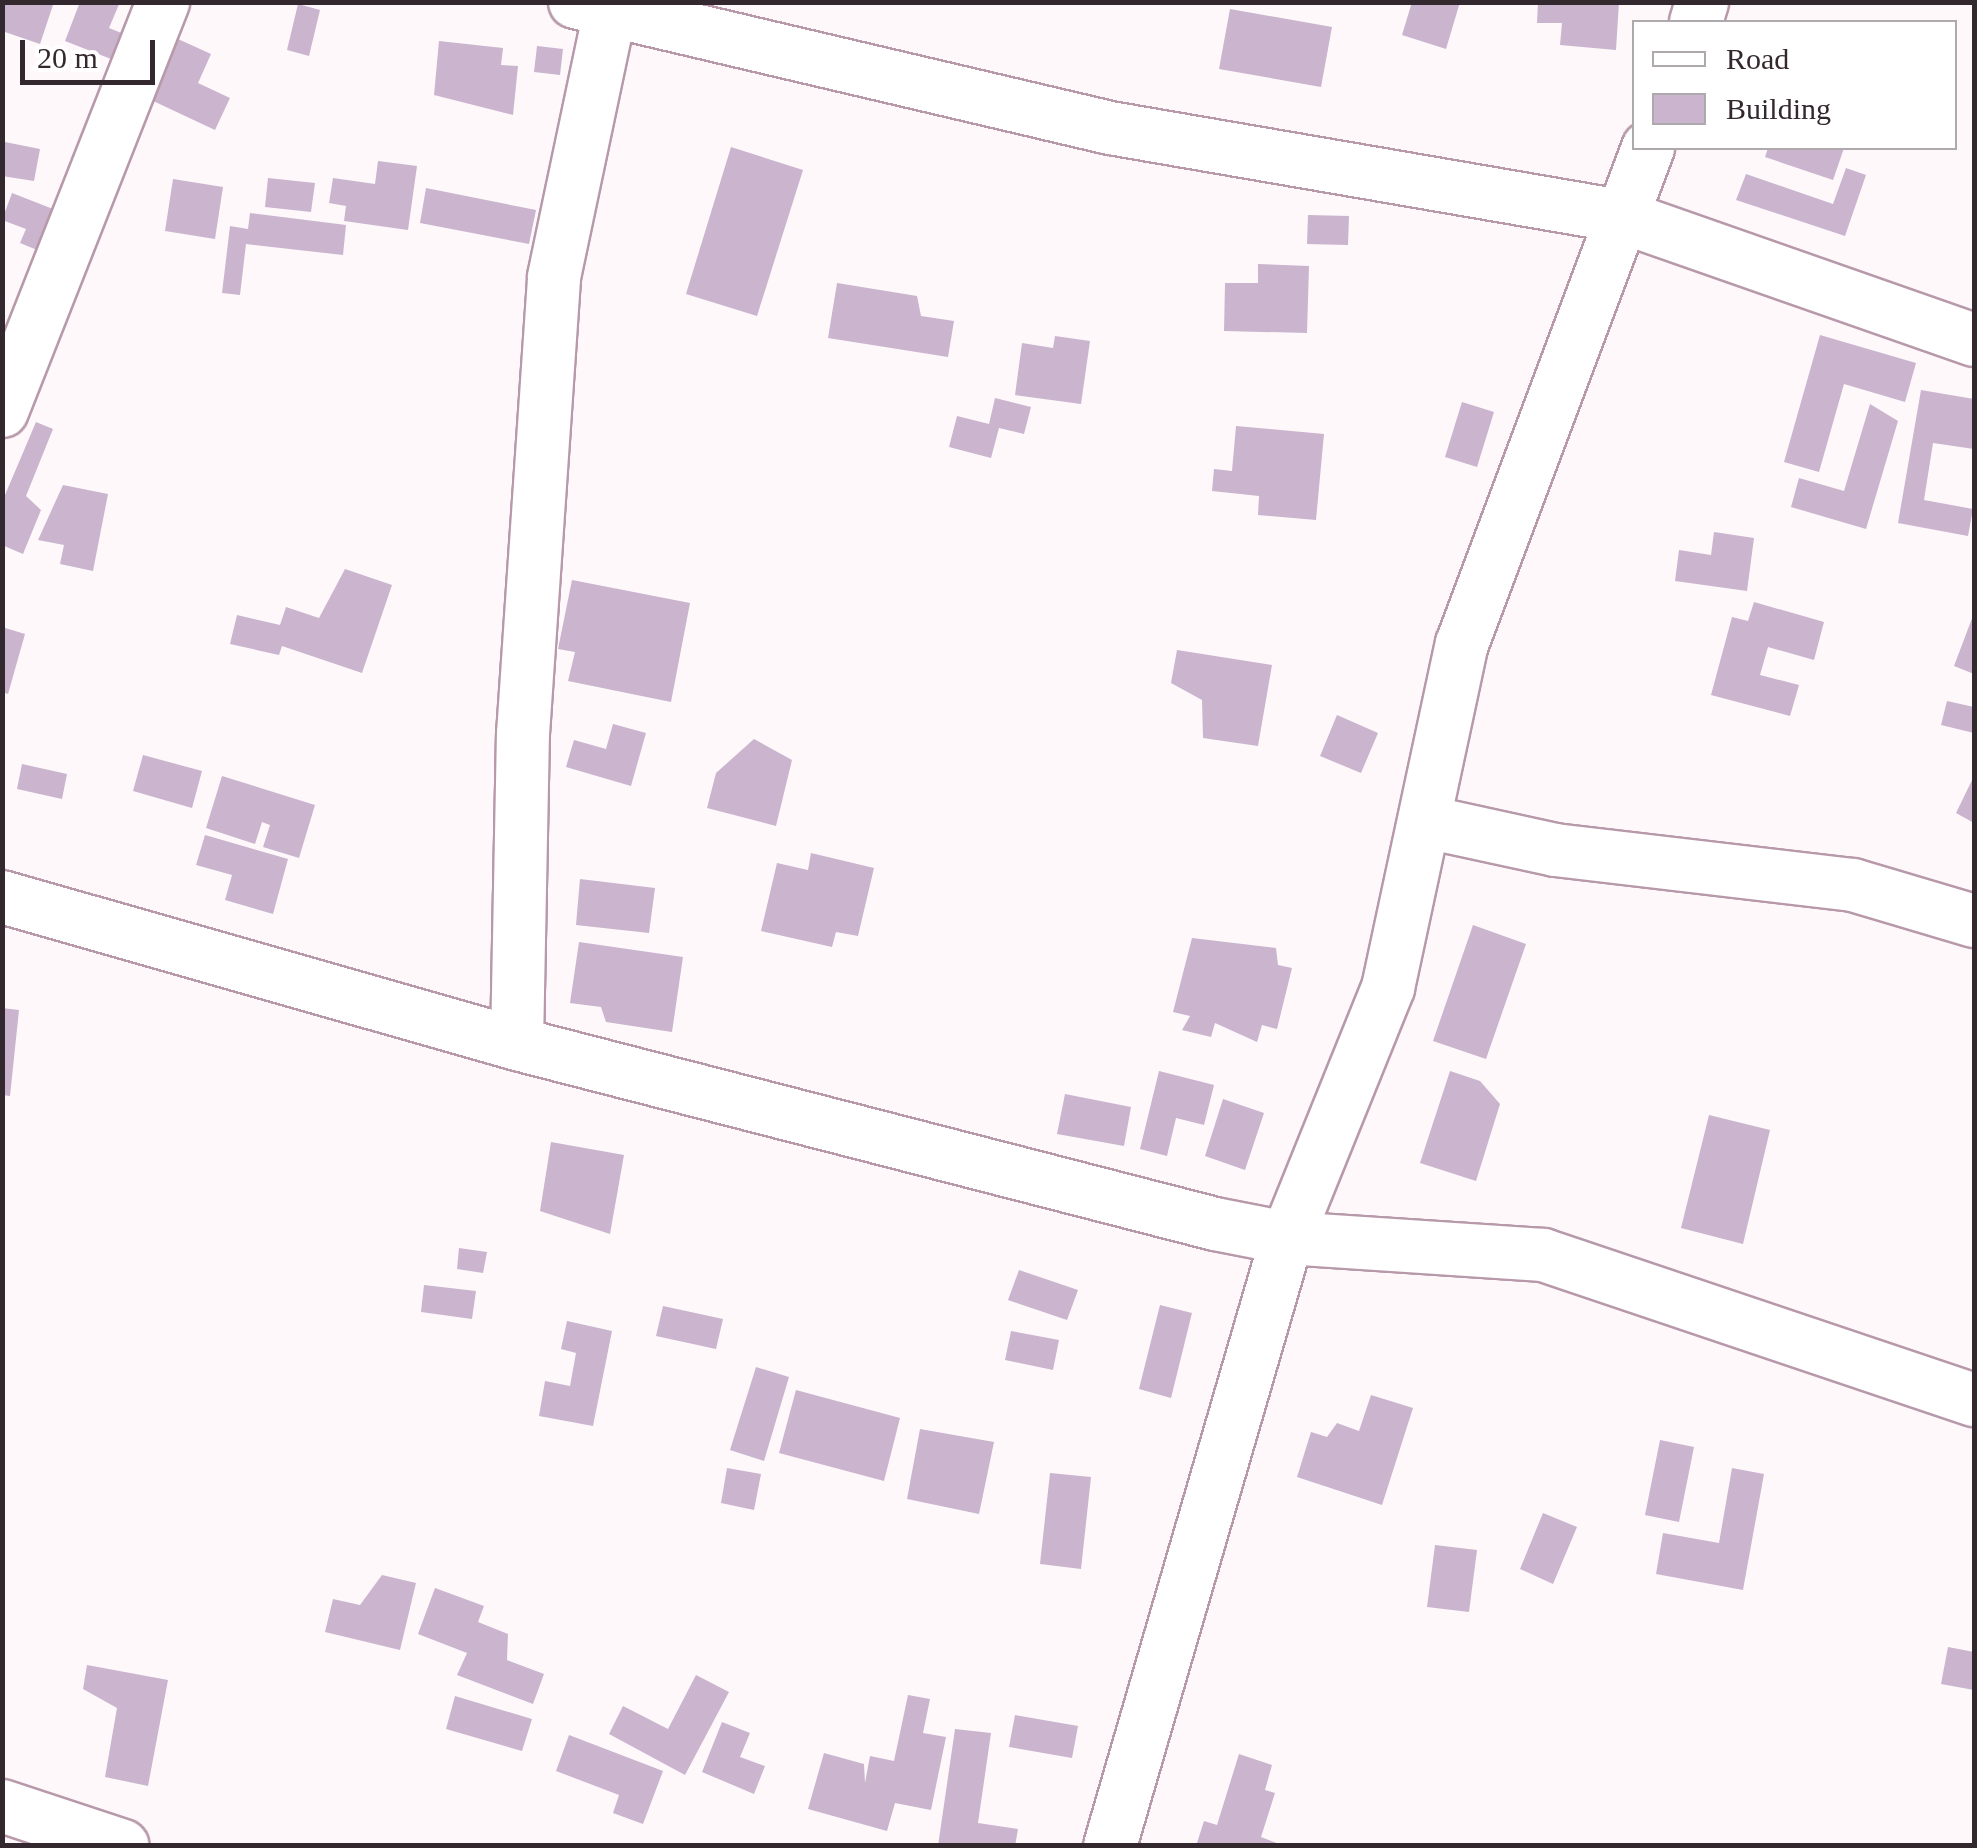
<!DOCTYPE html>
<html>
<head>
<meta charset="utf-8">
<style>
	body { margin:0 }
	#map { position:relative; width:1977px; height:1848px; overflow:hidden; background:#fef8fb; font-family:"Times New Roman",serif }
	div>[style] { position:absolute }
	.building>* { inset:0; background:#cab4ce }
	.roads { filter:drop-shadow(2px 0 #b799aa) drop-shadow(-2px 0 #b799aa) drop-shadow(0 2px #b799aa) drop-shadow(0 -2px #b799aa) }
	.minor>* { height:52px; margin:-26px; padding:0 26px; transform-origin:26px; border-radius:26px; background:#fff }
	span { translate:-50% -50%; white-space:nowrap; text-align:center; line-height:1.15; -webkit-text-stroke:9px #fff; paint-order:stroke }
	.frame { position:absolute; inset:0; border:5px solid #34282f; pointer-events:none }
	.legend { position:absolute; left:1632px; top:20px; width:325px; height:130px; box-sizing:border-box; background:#fff; border:2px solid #aea9ac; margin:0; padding:12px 18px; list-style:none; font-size:30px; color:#34282f }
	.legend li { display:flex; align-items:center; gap:20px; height:50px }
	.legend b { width:50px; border:2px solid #aea9ac }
	.scale { position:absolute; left:20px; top:40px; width:135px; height:45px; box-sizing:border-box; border:5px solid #34282f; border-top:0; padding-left:12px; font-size:30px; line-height:35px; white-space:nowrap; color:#34282f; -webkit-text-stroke:8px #fff; paint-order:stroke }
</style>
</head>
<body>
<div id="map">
	<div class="building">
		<div style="clip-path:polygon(2px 2px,54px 2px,40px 44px,2px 31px)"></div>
		<div style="clip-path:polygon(80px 2px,120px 2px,109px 28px,139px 40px,129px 66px,65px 41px)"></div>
		<div style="clip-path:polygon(1412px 2px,1460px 2px,1446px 49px,1402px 35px)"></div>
		<div style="clip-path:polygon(1538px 2px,1619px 2px,1616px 50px,1560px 45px,1562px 23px,1537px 23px)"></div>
		<div style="clip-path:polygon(298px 4px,320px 10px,309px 56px,287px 50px)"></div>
		<div style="clip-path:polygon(1230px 9px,1332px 27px,1321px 87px,1219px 69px)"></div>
		<div style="clip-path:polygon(178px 39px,211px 54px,198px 83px,230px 98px,215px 130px,151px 100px)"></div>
		<div style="clip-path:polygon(439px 41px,503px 48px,501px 65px,518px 66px,513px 115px,434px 95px)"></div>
		<div style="clip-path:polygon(537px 46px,563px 49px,560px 75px,534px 72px)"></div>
		<div style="clip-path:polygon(5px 142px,40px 149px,34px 181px,2px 176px)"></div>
		<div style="clip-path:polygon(731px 147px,803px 170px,757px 316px,686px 294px)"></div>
		<div style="clip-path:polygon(1768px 148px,1844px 148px,1833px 180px,1765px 157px)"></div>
		<div style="clip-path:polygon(378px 161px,417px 166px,408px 230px,344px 221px,346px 206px,329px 203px,333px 178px,375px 184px)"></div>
		<div style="clip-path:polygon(1846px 168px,1866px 175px,1845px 236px,1736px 200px,1746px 174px,1833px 204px)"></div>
		<div style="clip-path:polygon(268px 178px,315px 183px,311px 212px,265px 207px)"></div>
		<div style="clip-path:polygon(173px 179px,223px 187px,215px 239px,165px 231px)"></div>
		<div style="clip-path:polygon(426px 188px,536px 210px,529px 244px,420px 223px)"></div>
		<div style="clip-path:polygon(12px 193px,94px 225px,47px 254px,20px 243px,26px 229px,2px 220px)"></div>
		<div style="clip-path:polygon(250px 213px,346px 225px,343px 255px,246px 244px,240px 295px,222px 293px,230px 226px,248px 229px)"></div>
		<div style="clip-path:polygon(1308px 215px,1349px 216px,1348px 245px,1307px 244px)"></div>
		<div style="clip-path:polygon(1258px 264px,1309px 266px,1307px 333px,1224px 331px,1225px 283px,1258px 283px)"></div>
		<div style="clip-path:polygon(837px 283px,917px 296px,921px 316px,954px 321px,948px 357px,828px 338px)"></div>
		<div style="clip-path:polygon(1820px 335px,1916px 363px,1905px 402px,1844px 384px,1819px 472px,1784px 462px)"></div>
		<div style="clip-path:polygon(1055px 336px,1090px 341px,1081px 404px,1015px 395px,1022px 343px,1053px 348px)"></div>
		<div style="clip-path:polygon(1921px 390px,1974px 399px,1974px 449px,1933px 443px,1924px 500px,1973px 509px,1968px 536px,1898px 523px)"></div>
		<div style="clip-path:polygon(995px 398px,1031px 407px,1024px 434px,999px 428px,991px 458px,949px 447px,957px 416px,989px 424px)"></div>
		<div style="clip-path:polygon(1462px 402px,1494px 412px,1477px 467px,1445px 457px)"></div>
		<div style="clip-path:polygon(1870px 404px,1898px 421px,1866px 529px,1791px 507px,1799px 478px,1844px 491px)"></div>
		<div style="clip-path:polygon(36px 422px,53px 429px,26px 496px,41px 510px,23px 554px,2px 545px,2px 502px)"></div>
		<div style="clip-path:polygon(1236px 426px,1324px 434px,1316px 520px,1258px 515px,1259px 496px,1212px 491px,1214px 469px,1232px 471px)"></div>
		<div style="clip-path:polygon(63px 485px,108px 494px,93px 571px,60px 564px,64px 545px,38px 540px)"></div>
		<div style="clip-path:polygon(1714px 532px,1754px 538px,1747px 591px,1675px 581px,1679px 550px,1711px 555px)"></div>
		<div style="clip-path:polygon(345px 569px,392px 585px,362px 673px,282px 646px,279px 655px,230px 644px,237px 615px,280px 625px,286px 607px,319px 618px)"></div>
		<div style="clip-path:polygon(572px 580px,690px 603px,671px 702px,568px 681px,575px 652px,558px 649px)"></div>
		<div style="clip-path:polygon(1754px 602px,1824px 622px,1814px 660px,1768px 647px,1760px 675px,1799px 685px,1790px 716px,1711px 695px,1732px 617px,1748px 621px)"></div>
		<div style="clip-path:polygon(1974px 613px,1974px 674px,1954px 666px)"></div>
		<div style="clip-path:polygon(2px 627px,25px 634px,8px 694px,2px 692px)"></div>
		<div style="clip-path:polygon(1177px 650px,1272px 665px,1258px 746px,1203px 738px,1202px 700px,1171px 683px)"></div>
		<div style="clip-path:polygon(1947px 701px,1974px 707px,1974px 733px,1941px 725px)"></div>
		<div style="clip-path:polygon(1337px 715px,1378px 733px,1361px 773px,1320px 756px)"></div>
		<div style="clip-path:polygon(613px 724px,646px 733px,631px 786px,566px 767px,574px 740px,606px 749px)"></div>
		<div style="clip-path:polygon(754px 739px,792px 760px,776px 826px,707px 808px,716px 773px)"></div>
		<div style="clip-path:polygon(143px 755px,202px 771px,192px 808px,133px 791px)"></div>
		<div style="clip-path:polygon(22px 764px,67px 774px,62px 799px,17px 789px)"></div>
		<div style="clip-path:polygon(222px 776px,315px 805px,299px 858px,263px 847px,270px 825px,262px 822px,255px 844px,206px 828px)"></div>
		<div style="clip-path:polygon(1974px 776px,1974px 823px,1956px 813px)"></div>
		<div style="clip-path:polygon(205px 835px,288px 859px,273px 914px,225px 900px,232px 875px,196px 865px)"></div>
		<div style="clip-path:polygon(811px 853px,874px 868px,858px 936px,836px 932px,832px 947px,761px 931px,777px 863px,808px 870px)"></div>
		<div style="clip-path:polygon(580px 879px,655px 888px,649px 933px,576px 925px)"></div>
		<div style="clip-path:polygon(1473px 925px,1526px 944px,1486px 1059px,1433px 1041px)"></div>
		<div style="clip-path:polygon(1192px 938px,1276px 948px,1278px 965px,1292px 968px,1277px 1029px,1262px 1025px,1257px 1042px,1215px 1023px,1211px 1037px,1182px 1030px,1190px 1016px,1173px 1012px)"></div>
		<div style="clip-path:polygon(579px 942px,683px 957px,672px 1032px,606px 1022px,601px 1007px,570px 1003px)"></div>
		<div style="clip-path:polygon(2px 1008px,19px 1010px,10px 1096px,2px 1095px)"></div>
		<div style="clip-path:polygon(1159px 1071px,1214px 1085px,1204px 1125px,1176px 1118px,1167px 1156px,1140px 1149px)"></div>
		<div style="clip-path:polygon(1450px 1071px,1480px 1081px,1500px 1104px,1476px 1181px,1420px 1163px)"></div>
		<div style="clip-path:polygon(1065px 1094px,1131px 1107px,1124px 1146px,1057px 1134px)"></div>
		<div style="clip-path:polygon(1223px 1099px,1264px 1113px,1245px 1170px,1205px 1156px)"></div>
		<div style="clip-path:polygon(1709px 1115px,1770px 1130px,1743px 1244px,1681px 1228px)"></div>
		<div style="clip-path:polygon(551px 1142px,624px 1155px,610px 1234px,540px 1211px)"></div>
		<div style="clip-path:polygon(459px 1248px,487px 1252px,483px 1273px,457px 1269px)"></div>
		<div style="clip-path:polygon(1019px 1270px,1078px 1290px,1067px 1320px,1008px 1300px)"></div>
		<div style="clip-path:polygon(424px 1285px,476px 1291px,472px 1319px,421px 1312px)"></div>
		<div style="clip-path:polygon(1160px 1305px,1192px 1313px,1171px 1398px,1139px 1389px)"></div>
		<div style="clip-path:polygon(663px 1306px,723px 1319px,716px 1349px,656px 1336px)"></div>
		<div style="clip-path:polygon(567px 1321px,612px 1331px,593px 1426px,539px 1416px,545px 1381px,570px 1386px,576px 1353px,561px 1349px)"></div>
		<div style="clip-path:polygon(1011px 1331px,1059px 1340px,1053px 1370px,1005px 1360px)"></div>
		<div style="clip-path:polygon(756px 1367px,789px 1377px,764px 1461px,730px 1450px)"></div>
		<div style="clip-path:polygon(796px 1390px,900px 1418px,884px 1481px,779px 1453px)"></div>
		<div style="clip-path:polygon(1371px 1395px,1413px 1408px,1382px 1505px,1297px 1477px,1311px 1432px,1327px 1437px,1337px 1423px,1359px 1431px)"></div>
		<div style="clip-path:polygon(920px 1429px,994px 1442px,979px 1514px,907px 1499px)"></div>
		<div style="clip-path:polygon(1660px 1440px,1694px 1447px,1679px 1522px,1645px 1515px)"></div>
		<div style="clip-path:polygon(727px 1468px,761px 1474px,754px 1510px,721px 1503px)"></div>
		<div style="clip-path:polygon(1732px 1468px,1764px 1474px,1743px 1590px,1656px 1574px,1663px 1533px,1719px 1543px)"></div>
		<div style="clip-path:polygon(1050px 1473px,1091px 1477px,1081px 1569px,1040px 1564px)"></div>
		<div style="clip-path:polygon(1543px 1513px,1577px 1527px,1553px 1584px,1520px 1569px)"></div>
		<div style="clip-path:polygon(1435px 1545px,1477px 1550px,1469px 1612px,1427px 1607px)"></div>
		<div style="clip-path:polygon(382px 1575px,416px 1583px,400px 1650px,325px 1632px,333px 1599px,360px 1605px)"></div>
		<div style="clip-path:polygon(435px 1588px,484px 1606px,478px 1622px,508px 1634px,507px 1660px,544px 1674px,533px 1704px,457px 1675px,467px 1653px,418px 1634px)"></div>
		<div style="clip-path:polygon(1948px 1647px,1974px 1652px,1974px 1690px,1941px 1684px)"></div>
		<div style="clip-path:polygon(87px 1665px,168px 1680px,148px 1786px,105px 1777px,117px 1708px,83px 1689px)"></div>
		<div style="clip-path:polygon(696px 1675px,729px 1692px,685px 1775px,609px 1734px,623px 1706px,668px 1729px)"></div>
		<div style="clip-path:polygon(908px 1695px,930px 1699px,923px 1733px,946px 1737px,931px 1810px,895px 1803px,887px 1831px,808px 1809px,824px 1753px,864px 1764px,865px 1783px,870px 1756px,894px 1761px)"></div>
		<div style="clip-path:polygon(455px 1696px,532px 1719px,522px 1751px,446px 1729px)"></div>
		<div style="clip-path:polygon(1015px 1715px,1078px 1726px,1072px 1758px,1009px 1747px)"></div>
		<div style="clip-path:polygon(722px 1722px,750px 1733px,740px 1757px,765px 1766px,754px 1794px,702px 1772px)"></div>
		<div style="clip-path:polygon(955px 1729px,991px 1733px,978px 1823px,1018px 1829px,1015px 1846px,938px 1846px)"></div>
		<div style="clip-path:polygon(569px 1735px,663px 1771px,643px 1824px,613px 1813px,619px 1795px,556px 1771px)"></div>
		<div style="clip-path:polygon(1239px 1754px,1272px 1765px,1265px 1790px,1275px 1793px,1261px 1837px,1285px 1846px,1196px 1846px,1204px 1821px,1217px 1825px)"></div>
	</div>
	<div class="roads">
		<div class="minor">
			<div style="left:575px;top:2px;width:550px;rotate:13.25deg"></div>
			<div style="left:1110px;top:128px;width:518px;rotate:9.79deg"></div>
			<div style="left:1620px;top:216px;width:375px;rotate:19.3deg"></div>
			<div style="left:1696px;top:22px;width:21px;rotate:-73deg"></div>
			<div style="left:2px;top:411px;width:440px;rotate:-68.5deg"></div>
			<div style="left:1427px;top:822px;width:131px;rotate:12.3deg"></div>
			<div style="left:1555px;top:850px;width:300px;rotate:6.7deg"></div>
			<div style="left:1853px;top:885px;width:126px;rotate:16.6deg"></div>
			<div style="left:2px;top:897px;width:536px;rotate:15.93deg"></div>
			<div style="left:517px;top:1044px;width:721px;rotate:14.46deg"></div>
			<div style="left:1215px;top:1224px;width:73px;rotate:11deg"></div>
			<div style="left:1287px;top:1238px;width:257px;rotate:3.8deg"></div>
			<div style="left:1543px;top:1255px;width:455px;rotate:18.6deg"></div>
			<div style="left:517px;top:1044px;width:310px;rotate:-88.9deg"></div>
			<div style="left:523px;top:734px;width:458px;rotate:-86.1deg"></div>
			<div style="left:554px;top:277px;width:281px;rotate:-78.1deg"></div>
			<div style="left:2px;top:1806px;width:127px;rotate:18.3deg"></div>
			<div style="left:1110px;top:1846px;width:633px;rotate:-73.77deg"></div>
			<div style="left:1287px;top:1238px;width:270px;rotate:-68deg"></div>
			<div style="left:1388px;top:988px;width:352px;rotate:-77.9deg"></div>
			<div style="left:1462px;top:644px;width:530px;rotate:-69.44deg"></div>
		</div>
	</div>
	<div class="frame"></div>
	<ul class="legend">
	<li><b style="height:12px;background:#fff"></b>Road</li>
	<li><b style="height:28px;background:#cab4ce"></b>Building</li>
	</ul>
	<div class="scale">20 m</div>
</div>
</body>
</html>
